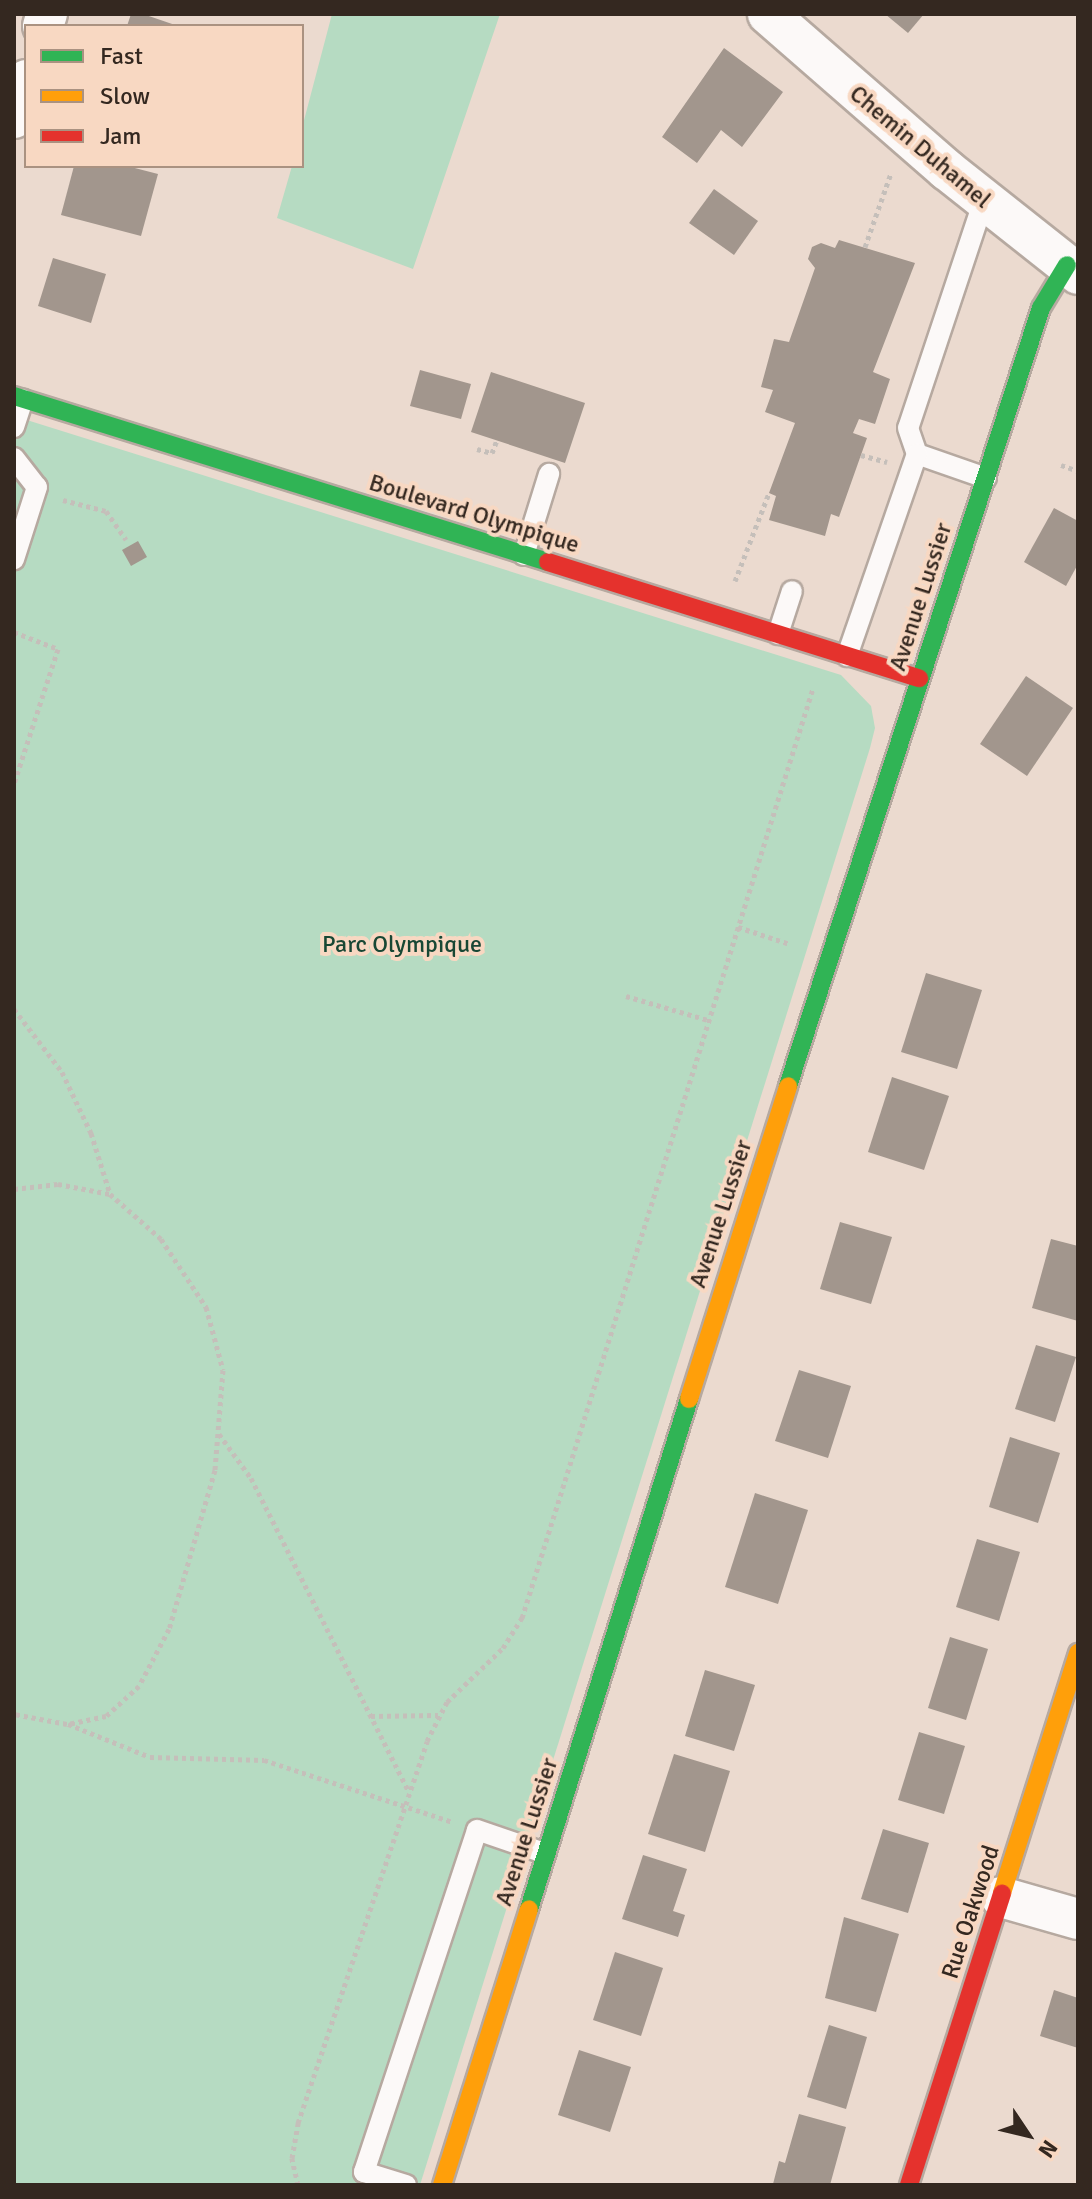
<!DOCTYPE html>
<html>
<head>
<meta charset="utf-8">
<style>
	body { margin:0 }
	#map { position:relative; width:1092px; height:2199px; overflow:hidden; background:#ebdacf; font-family:Signika,sans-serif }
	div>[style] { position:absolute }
	.green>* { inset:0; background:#b6dbc2 }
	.building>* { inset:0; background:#a2968d }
	.path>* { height:5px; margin-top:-2.5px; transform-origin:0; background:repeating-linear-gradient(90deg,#c5bfba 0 4px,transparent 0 8px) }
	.roads { filter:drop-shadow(2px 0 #b6a9a0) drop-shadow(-2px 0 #b6a9a0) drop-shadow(0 2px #b6a9a0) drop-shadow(0 -2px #b6a9a0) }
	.lane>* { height:20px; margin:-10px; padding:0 10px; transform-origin:10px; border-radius:10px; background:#fcf9f8 }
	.street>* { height:40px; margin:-20px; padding:0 20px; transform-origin:20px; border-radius:20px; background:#fcf9f8 }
	.fast>* { height:18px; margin:-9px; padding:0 9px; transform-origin:9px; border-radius:9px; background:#30b455 }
	.slow>* { height:18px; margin:-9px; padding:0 9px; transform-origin:9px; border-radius:9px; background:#ff9f0a }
	.jam>* { height:18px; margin:-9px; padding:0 9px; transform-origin:9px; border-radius:9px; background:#e5322d }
	span { translate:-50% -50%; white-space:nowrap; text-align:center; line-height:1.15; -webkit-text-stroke:8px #f8d8c2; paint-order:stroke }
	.street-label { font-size:24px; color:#342820 }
	.park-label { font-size:24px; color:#184734 }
	.frame { position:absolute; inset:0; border:16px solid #342820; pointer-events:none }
	.legend { position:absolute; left:24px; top:24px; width:280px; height:144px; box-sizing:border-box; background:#f8d8c2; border:2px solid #aa9281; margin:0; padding:10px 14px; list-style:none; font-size:24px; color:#342820 }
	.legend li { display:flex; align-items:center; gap:16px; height:40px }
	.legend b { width:40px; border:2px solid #aa9281 }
	.north { position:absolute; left:988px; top:2095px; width:80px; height:80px; -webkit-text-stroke:6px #f8d8c2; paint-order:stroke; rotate:125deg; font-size:22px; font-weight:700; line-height:32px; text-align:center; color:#342820 }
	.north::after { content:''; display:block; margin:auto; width:28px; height:36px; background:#342820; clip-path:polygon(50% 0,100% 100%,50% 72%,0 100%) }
</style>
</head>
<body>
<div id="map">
	<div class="green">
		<div style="clip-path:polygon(332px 14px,500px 14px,413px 269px,277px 218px,292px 166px,302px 166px,302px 128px)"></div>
		<div style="clip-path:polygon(14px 416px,841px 675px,871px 706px,875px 728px,870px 748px,420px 2185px,14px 2185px)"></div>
	</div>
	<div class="building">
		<div style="clip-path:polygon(131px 14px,143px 14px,178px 26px,127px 26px)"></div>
		<div style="clip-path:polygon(885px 14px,924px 14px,908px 33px)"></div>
		<div style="clip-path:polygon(724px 48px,783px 92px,742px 147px,721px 130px,697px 163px,662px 137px)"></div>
		<div style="clip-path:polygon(74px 166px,127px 166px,158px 174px,141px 236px,61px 215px)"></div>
		<div style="clip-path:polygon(714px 189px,758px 221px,734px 255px,689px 223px)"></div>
		<div style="clip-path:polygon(839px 240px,915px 263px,873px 372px,890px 379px,875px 424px,859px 419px,853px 433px,867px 438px,839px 517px,831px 514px,825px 536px,769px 520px,776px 496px,769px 493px,795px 423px,765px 412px,773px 390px,761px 387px,774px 339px,789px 342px,815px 268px,808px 259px,812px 247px,821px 243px,835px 248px)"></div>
		<div style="clip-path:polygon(53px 258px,106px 274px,91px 323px,38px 306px)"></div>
		<div style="clip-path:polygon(420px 370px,471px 384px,461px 419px,410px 406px)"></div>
		<div style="clip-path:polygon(491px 372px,585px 403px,565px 463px,471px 432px)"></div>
		<div style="clip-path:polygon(1054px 508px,1078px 521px,1078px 564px,1066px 586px,1024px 562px)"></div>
		<div style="clip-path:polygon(138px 541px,147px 557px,131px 566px,122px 550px)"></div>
		<div style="clip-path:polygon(1026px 676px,1073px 708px,1027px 776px,980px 744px)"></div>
		<div style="clip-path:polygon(926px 973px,982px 990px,957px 1069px,901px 1052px)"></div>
		<div style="clip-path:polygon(892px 1077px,949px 1096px,924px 1170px,868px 1152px)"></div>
		<div style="clip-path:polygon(840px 1222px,892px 1237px,871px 1304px,820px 1289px)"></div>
		<div style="clip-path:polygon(1051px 1239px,1078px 1246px,1078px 1321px,1032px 1308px)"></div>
		<div style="clip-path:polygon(1036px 1345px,1076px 1357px,1055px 1422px,1015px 1409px)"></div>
		<div style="clip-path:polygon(799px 1370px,851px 1386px,828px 1458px,775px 1441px)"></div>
		<div style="clip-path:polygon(1010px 1437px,1060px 1453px,1038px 1523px,989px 1507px)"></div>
		<div style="clip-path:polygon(755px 1493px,808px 1510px,778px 1604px,725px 1587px)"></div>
		<div style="clip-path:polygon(977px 1539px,1020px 1552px,999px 1621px,956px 1607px)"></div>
		<div style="clip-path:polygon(950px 1637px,988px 1649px,966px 1720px,928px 1708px)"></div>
		<div style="clip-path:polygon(705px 1670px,755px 1685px,734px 1751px,685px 1736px)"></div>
		<div style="clip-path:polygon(919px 1732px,965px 1746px,944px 1814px,898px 1800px)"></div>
		<div style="clip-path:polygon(674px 1754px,730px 1771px,705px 1852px,648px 1834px)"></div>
		<div style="clip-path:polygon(883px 1829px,929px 1843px,908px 1913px,861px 1899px)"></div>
		<div style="clip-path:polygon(643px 1855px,687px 1869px,673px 1911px,685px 1915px,678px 1937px,622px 1919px)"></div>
		<div style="clip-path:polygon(844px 1917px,899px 1934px,876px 2012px,825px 1998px)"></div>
		<div style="clip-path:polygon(615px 1952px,663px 1968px,641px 2036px,593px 2020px)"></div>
		<div style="clip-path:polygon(1054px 1990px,1078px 1998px,1078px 2048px,1040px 2036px)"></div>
		<div style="clip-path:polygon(829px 2025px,867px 2037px,846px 2109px,807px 2097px)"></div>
		<div style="clip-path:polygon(579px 2050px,631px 2067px,610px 2132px,558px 2115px)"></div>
		<div style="clip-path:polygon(799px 2114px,846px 2127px,830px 2185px,773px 2184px,779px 2161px,785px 2163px)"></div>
	</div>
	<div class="path">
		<div style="left:865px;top:247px;width:78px;rotate:-70.6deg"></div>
		<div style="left:477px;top:449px;width:16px;rotate:15deg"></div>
		<div style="left:492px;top:453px;width:14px;rotate:-69deg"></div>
		<div style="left:861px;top:455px;width:27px;rotate:15deg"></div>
		<div style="left:1061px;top:465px;width:18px;rotate:19deg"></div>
		<div style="left:63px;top:500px;width:44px;rotate:14.3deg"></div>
		<div style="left:106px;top:511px;width:35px;rotate:55deg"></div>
		<div style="left:735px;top:581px;width:94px;rotate:-68.9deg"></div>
		<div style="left:14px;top:632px;width:47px;rotate:21.1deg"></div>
		<div style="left:58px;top:649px;width:142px;rotate:108.1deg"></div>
		<div style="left:738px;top:927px;width:55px;rotate:18.1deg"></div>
		<div style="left:626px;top:996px;width:85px;rotate:16.3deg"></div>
		<div style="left:14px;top:1009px;width:79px;rotate:52.7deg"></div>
		<div style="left:62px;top:1072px;width:68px;rotate:64.6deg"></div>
		<div style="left:91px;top:1133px;width:64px;rotate:72.7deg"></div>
		<div style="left:110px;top:1194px;width:68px;rotate:41.4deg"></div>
		<div style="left:161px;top:1239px;width:82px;rotate:56.5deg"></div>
		<div style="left:206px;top:1307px;width:65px;rotate:74.9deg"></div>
		<div style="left:223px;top:1370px;width:100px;rotate:94.6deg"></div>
		<div style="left:215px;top:1470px;width:166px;rotate:106.1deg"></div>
		<div style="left:169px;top:1629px;width:64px;rotate:117.8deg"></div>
		<div style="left:139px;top:1686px;width:45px;rotate:137.7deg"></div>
		<div style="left:106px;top:1716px;width:40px;rotate:168deg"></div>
		<div style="left:67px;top:1724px;width:54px;rotate:-169.3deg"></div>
		<div style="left:14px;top:1189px;width:44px;rotate:-6.5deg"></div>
		<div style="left:58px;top:1184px;width:53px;rotate:10.9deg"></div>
		<div style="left:219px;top:1434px;width:54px;rotate:54deg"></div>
		<div style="left:251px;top:1478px;width:352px;rotate:63.3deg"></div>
		<div style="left:371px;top:1716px;width:67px;rotate:-0.9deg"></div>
		<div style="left:68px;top:1724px;width:88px;rotate:21.9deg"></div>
		<div style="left:150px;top:1757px;width:114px;rotate:1.5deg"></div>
		<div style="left:264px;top:1760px;width:199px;rotate:18.2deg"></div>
		<div style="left:298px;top:2185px;width:28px;rotate:-103deg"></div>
		<div style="left:292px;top:2158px;width:36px;rotate:-80deg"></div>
		<div style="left:298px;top:2123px;width:403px;rotate:-71.3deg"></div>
		<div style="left:427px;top:1741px;width:44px;rotate:-62.9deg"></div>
		<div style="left:447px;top:1702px;width:78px;rotate:-44deg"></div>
		<div style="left:503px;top:1648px;width:36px;rotate:-58deg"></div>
		<div style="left:522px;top:1618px;width:974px;rotate:-72.62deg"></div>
	</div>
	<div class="roads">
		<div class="lane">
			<div style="left:984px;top:200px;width:240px;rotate:108.4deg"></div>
			<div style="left:908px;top:428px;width:28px;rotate:71deg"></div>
			<div style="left:917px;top:454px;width:73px;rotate:19.2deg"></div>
			<div style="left:14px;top:427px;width:29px;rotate:-72deg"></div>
			<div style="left:14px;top:458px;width:37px;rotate:52deg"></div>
			<div style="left:37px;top:487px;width:76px;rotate:107.7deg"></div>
			<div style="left:524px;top:555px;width:85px;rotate:-72.8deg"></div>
			<div style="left:778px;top:634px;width:45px;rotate:-72deg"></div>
			<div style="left:847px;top:656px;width:214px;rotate:-70.9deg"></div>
			<div style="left:406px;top:2185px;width:44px;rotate:-162.8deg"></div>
			<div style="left:364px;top:2172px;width:360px;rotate:-71.7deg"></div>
			<div style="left:477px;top:1830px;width:71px;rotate:18.9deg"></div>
		</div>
		<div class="street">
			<div style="left:768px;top:14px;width:237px;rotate:41.1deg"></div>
			<div style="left:947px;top:170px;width:167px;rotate:38.4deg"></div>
			<div style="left:43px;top:26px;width:13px;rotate:-72deg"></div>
			<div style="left:14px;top:118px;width:40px;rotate:-72deg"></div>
			<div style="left:1001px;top:1897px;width:80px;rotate:15.9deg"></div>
		</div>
		<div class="fast">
			<div style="left:14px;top:396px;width:559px;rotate:17.27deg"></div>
			<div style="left:788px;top:1086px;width:818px;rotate:-71.99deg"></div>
			<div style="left:1041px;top:308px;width:50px;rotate:-58.8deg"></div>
			<div style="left:529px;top:1909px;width:535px;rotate:-72.58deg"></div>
		</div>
		<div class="slow">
			<div style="left:689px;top:1399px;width:328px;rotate:-72.4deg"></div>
			<div style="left:1002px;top:1893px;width:252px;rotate:-72.4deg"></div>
			<div style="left:442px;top:2185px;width:289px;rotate:-72.5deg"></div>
		</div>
		<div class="jam">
			<div style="left:548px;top:562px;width:389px;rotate:17.4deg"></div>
			<div style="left:909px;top:2185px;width:306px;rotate:-72.3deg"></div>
		</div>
	</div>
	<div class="street-label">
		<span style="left:920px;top:147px;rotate:40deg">Chemin Duhamel</span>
		<span style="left:474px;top:514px;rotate:17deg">Boulevard Olympique</span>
		<span style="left:921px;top:597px;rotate:-72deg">Avenue Lussier</span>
		<span style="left:721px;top:1214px;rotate:-72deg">Avenue Lussier</span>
		<span style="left:527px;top:1832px;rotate:-72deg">Avenue Lussier</span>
		<span style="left:971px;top:1912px;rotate:-72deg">Rue Oakwood</span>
	</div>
	<div class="park-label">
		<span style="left:402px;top:945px">Parc Olympique</span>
	</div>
	<div class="frame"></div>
	<ul class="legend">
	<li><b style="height:10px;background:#30b455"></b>Fast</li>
	<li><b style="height:10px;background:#ff9f0a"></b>Slow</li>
	<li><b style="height:10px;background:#e5322d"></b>Jam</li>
	</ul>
	<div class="north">N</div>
</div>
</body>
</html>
